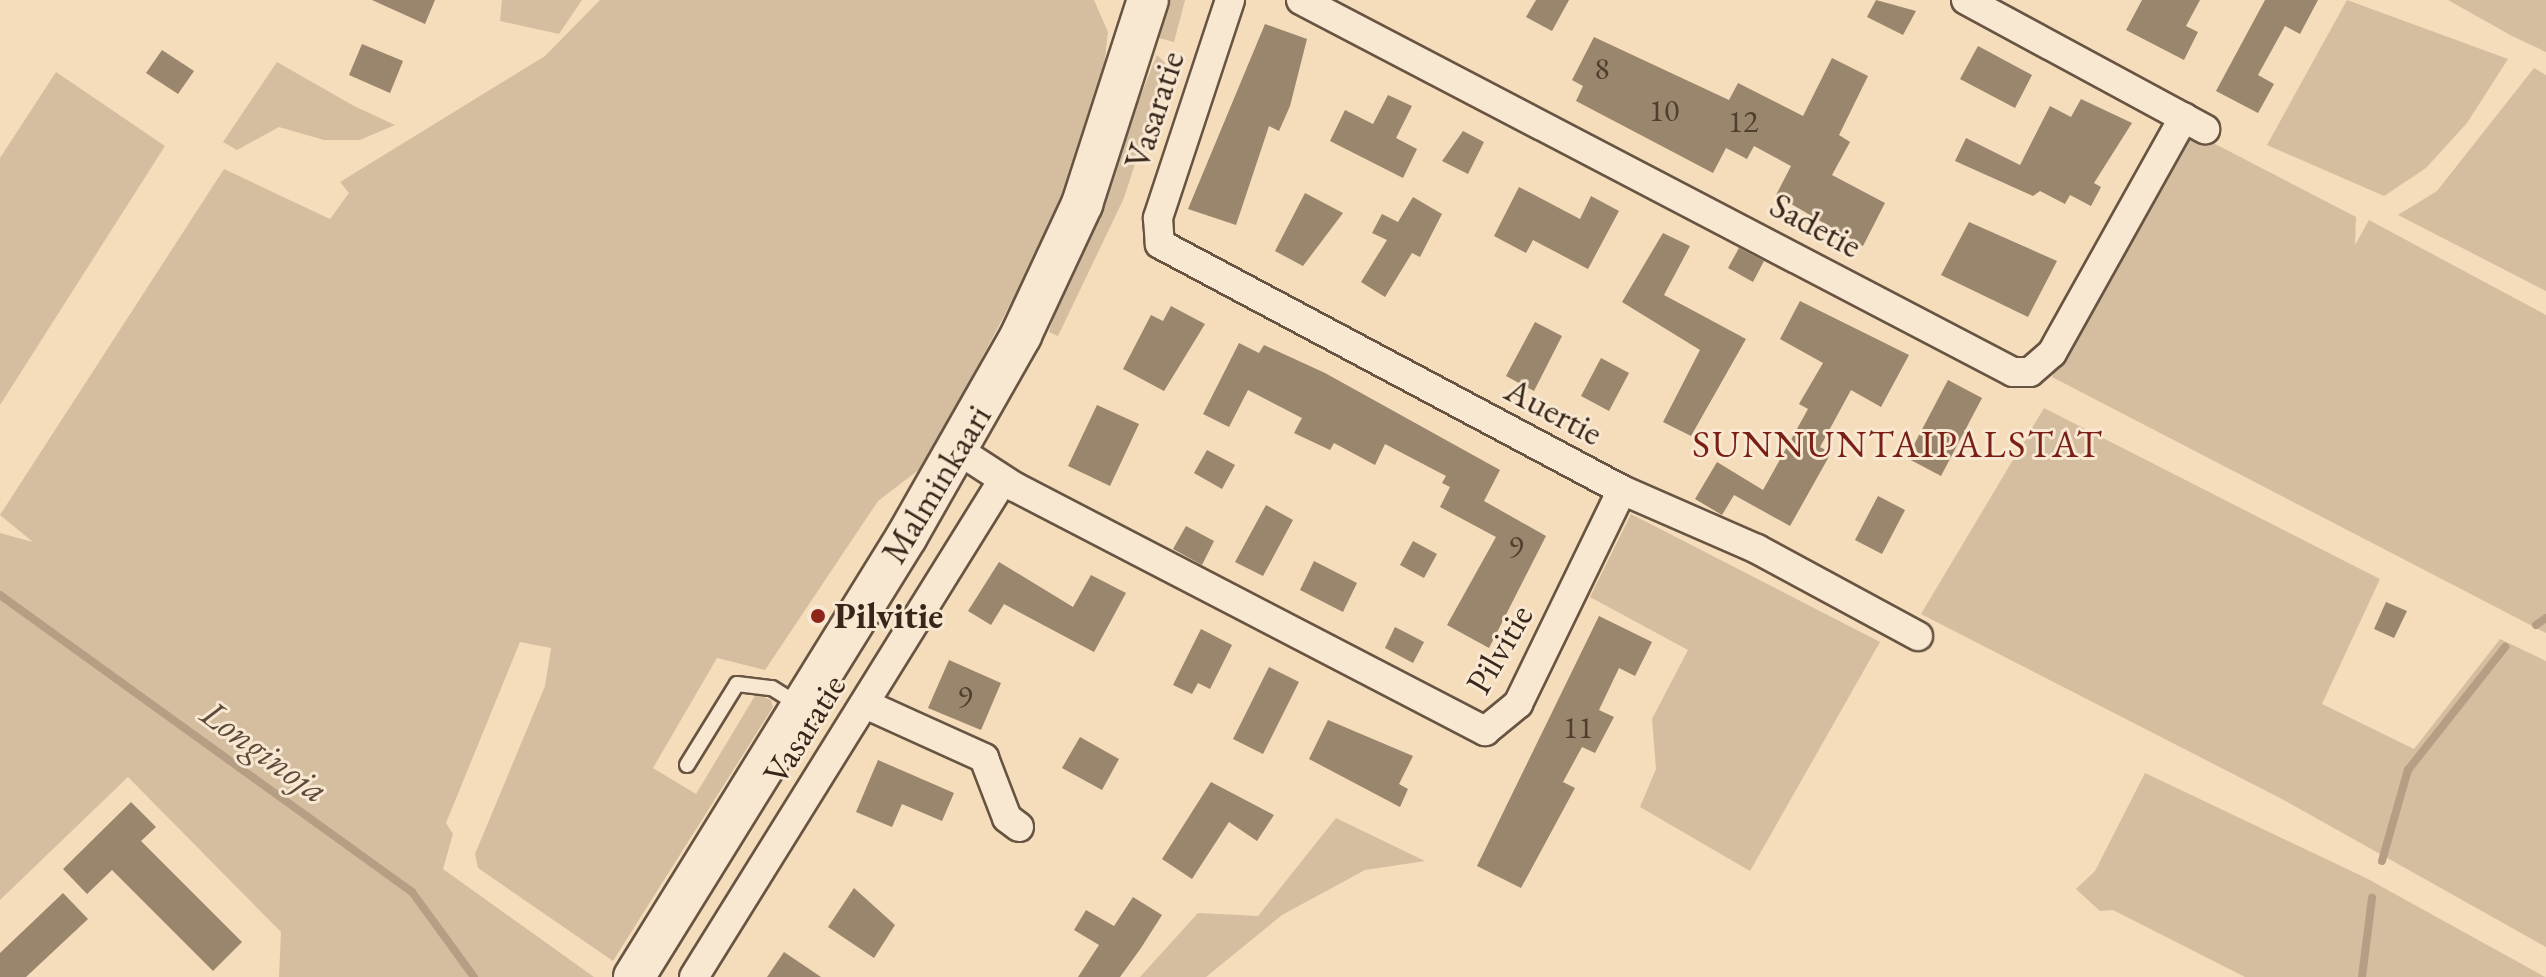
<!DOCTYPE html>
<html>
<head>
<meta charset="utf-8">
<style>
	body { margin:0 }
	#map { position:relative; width:2546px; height:977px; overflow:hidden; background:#f5dcba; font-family:"EB Garamond",serif }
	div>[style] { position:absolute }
	.green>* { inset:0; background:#d5bd9f }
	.stream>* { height:8px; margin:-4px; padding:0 4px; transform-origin:4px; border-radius:4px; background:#b59e84 }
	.building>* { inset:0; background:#9a856d }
	.roads { filter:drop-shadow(2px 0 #675442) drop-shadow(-2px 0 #675442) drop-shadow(0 2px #675442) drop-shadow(0 -2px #675442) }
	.service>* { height:14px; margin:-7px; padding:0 7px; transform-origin:7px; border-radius:7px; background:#f8e8d2 }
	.minor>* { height:28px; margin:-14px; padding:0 14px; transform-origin:14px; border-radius:14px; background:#f8e8d2 }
	.secondary>* { height:40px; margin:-20px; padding:0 20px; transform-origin:20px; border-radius:20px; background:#f8e8d2 }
	.dots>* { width:22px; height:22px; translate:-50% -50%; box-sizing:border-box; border:4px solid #f8e8d2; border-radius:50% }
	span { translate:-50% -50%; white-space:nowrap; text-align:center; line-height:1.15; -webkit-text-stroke:6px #f8e8d2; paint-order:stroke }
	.number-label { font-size:32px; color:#503e2f }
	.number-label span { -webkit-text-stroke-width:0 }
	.street-label { font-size:36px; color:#38261a }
	.poi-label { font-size:36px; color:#38261a; font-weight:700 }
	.left { translate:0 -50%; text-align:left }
	.neighbourhood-label { font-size:38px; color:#7a1f14; letter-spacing:2px }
	.water-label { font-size:38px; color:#5e4a3a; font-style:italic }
</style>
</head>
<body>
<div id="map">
	<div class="green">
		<div style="clip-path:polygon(502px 0,582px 0,559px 34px,500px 21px)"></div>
		<div style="clip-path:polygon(600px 0,1094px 0,1108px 32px,1102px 83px,1049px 231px,925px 465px,878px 501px,765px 670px,717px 658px,653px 768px,696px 794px,756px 694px,771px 700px,773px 707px,613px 961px,478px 868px,475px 854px,545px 686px,551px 648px,520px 642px,446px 823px,453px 834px,443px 869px,594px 977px,279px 977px,281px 932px,128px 777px,0 900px,0 533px,33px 542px,0 515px,224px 169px,330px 219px,349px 193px,340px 182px,545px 56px)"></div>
		<div style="clip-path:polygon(1166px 0,1185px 0,1174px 42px,1159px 38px)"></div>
		<div style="clip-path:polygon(2347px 0,2508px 59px,2467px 123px,2426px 168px,2384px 196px,2267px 145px)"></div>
		<div style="clip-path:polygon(2448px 0,2546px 0,2546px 52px,2512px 36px)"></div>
		<div style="clip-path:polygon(1157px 55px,1167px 65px,1124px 198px,1058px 336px,1049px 332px,1066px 280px)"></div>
		<div style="clip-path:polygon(277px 62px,354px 106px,395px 125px,360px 140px,324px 140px,279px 127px,237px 150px,223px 142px)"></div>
		<div style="clip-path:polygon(2534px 68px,2546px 75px,2546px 291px,2398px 215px,2437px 191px)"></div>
		<div style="clip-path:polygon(56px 72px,165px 146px,0 405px,0 158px)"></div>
		<div style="clip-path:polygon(2196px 134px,2356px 217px,2355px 245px,2369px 220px,2546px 315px,2546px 633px,2052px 377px,2181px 136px)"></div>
		<div style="clip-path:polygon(2044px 408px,2380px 579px,2322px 704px,2414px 749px,2500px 639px,2546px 661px,2546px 947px,2280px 798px,1921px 614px)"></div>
		<div style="clip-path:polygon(1631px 514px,1880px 642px,1750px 871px,1640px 807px,1656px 769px,1652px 719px,1688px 650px,1590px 597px)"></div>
		<div style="clip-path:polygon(2145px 773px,2366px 878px,2545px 977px,2245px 977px,2113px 910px,2100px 911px,2076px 889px,2095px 871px)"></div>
		<div style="clip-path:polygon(1336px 818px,1425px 861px,1365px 870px,1282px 915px,1206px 977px,1140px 977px,1198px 913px,1258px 916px)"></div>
	</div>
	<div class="stream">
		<div style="left:0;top:595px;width:508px;rotate:35.79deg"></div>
		<div style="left:412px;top:892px;width:105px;rotate:53.9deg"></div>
		<div style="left:2536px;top:625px;width:12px;rotate:-35deg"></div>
		<div style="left:2382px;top:861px;width:95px;rotate:-74.1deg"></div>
		<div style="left:2408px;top:770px;width:157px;rotate:-51.7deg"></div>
		<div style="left:2362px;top:977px;width:80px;rotate:-82.8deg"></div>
	</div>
	<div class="building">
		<div style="clip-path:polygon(372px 0,435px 0,425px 24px)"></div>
		<div style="clip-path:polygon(1536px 0,1569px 0,1552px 31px,1526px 17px)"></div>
		<div style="clip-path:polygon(1876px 0,1916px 11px,1903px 35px,1867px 17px)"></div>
		<div style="clip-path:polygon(2142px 0,2200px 0,2186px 26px,2198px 32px,2184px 60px,2126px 30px)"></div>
		<div style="clip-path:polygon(2265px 0,2318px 0,2300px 34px,2285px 26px,2258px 75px,2274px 84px,2258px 113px,2216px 91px)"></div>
		<div style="clip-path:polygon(1265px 24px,1307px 39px,1290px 106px,1279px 131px,1269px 126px,1236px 225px,1188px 209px)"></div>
		<div style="clip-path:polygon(1594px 37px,1729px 100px,1738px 83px,1803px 116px,1832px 58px,1868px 76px,1839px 135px,1850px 142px,1832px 175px,1885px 203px,1863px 246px,1776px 195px,1791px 166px,1754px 146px,1747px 159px,1726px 148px,1713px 173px,1576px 101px,1583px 86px,1572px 80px)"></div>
		<div style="clip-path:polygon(362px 44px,403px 61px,390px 93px,349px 75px)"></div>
		<div style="clip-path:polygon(1978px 46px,2032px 75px,2015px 108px,1960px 79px)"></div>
		<div style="clip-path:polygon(162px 50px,194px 71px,178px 94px,146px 73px)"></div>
		<div style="clip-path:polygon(1388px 95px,1412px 106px,1396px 138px,1417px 149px,1403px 178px,1330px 141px,1345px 110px,1373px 124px)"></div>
		<div style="clip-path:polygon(2081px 99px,2132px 123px,2094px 183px,2101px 187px,2091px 206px,2070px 195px,2065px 204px,2040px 191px,2033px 196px,1955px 161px,1966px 138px,2020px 165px,2050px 106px,2071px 117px)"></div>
		<div style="clip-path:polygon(1463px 131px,1484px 142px,1468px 174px,1442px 161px)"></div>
		<div style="clip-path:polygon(1519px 187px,1580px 219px,1591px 196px,1619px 211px,1588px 269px,1533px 240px,1526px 253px,1494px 236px)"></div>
		<div style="clip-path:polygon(1305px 193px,1343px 213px,1303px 266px,1275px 251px)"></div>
		<div style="clip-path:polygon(1413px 197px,1442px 214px,1420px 257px,1412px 253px,1385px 297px,1361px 282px,1387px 240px,1372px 233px,1382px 214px,1398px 222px)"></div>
		<div style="clip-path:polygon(1969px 222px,2057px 261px,2028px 317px,1941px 275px)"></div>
		<div style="clip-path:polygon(1663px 233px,1690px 246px,1664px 295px,1746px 339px,1691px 436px,1663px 422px,1700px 350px,1622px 302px)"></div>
		<div style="clip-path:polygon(1739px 248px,1764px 261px,1753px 282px,1728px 268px)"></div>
		<div style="clip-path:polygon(1800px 301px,1909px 355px,1881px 407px,1851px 390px,1820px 447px,1831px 453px,1790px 526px,1734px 495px,1722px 515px,1695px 499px,1717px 462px,1763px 490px,1808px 409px,1799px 404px,1823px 363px,1780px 339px)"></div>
		<div style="clip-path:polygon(1171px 306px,1205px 324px,1164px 391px,1123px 369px,1151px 315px,1163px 321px)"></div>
		<div style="clip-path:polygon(1535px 322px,1562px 336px,1534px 391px,1506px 376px)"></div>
		<div style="clip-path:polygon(1239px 343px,1259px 353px,1264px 345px,1325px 373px,1500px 470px,1484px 501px,1546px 536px,1489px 648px,1447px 625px,1496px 537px,1440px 507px,1450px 487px,1442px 483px,1446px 476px,1385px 444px,1375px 465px,1334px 443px,1330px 450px,1294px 433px,1302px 418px,1248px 390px,1229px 427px,1203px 414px)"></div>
		<div style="clip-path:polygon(1601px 358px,1629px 373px,1609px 411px,1581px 396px)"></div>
		<div style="clip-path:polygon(1948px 380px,1982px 398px,1941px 476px,1907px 458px)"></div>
		<div style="clip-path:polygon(1097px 405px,1139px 424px,1110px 486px,1068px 466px)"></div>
		<div style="clip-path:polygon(1207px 450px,1235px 465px,1222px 489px,1194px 473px)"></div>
		<div style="clip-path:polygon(1878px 496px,1905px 510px,1882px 554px,1855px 540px)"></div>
		<div style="clip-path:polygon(1266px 505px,1293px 520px,1263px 576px,1235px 562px)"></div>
		<div style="clip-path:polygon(1186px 526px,1214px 541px,1202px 565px,1173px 549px)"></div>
		<div style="clip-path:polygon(1413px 541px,1437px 554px,1424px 578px,1400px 565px)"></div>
		<div style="clip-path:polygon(1314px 561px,1357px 583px,1343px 612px,1300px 590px)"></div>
		<div style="clip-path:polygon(999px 562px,1073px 607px,1091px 575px,1126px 593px,1094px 652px,1004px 604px,991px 625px,968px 611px)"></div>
		<div style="clip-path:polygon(2386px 602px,2407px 611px,2394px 638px,2374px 629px)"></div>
		<div style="clip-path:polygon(1599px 616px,1652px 642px,1635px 676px,1619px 668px,1599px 710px,1614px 717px,1595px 753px,1582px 747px,1563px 782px,1575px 788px,1521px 888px,1477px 866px)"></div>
		<div style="clip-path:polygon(1395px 627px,1424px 642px,1413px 663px,1385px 648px)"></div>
		<div style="clip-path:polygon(1201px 629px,1232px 645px,1210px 689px,1198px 683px,1192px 694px,1173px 685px)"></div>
		<div style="clip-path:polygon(949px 660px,1001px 683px,981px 730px,928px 708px)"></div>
		<div style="clip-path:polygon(1269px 667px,1299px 682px,1263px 754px,1233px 739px)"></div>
		<div style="clip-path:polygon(1328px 720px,1413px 756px,1399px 784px,1408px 789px,1400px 807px,1309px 759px)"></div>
		<div style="clip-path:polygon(1080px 737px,1119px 759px,1102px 790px,1062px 768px)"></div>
		<div style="clip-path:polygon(878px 760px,954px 793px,942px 821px,902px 804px,892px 827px,856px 812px)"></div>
		<div style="clip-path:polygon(1211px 782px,1274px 815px,1257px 841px,1229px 822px,1192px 879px,1162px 859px)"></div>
		<div style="clip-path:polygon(131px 802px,156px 827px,141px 841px,242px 942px,213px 971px,112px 870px,87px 894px,63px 869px)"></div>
		<div style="clip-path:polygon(854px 888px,895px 925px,874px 958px,828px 927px)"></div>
		<div style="clip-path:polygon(63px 893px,88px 919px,26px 977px,0 977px,0 953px)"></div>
		<div style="clip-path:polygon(1133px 897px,1162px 915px,1141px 948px,1120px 977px,1078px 977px,1099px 945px,1074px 930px,1086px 910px,1114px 926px)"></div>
		<div style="clip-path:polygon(784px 952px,821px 977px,767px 977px)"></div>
	</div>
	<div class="roads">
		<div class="service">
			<div style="left:687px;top:765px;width:95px;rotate:-58.3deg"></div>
			<div style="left:737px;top:684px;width:35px;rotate:7deg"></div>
			<div style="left:772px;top:688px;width:32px;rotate:32deg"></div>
		</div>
		<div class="minor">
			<div style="left:1230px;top:0;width:230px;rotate:108.3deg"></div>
			<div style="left:1158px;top:218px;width:26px;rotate:86deg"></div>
			<div style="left:1160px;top:244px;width:523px;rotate:28.03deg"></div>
			<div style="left:1622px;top:490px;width:147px;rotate:23.6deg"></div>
			<div style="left:1757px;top:549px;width:183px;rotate:28.4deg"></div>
			<div style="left:1301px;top:0;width:803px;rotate:27.59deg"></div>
			<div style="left:2013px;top:372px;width:17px"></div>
			<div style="left:2030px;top:372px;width:29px;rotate:-41deg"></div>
			<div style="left:2052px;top:353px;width:270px;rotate:-60.8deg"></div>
			<div style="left:1966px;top:0;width:272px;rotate:28.4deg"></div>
			<div style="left:958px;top:450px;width:68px;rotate:33deg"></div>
			<div style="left:1015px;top:487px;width:530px;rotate:27.44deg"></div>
			<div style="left:1485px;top:731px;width:43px;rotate:-39.3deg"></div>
			<div style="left:1518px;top:704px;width:238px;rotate:-64.1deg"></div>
			<div style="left:865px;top:704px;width:131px;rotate:24.4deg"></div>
			<div style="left:984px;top:758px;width:64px;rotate:69deg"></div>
			<div style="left:1007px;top:818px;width:15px;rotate:37deg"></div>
			<div style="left:694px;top:977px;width:585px;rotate:-58.13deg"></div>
		</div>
		<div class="secondary">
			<div style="left:634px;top:977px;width:519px;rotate:-58.24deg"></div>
			<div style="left:907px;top:536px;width:231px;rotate:-60.4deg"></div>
			<div style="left:1021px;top:335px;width:145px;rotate:-65deg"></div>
			<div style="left:1082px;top:204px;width:214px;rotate:-72.1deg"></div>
		</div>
	</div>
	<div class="dots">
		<div style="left:818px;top:616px;background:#8f2418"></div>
	</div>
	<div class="number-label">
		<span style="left:1602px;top:68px">8</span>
		<span style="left:1664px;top:110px">10</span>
		<span style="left:1743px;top:121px">12</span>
		<span style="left:1516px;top:546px">9</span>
		<span style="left:965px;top:696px">9</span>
		<span style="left:1578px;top:727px">11</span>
	</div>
	<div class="street-label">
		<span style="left:1154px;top:110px;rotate:-72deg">Vasaratie</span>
		<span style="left:1816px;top:225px;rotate:28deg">Sadetie</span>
		<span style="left:1554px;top:411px;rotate:28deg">Auertie</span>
		<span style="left:936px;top:484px;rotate:-59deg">Malminkaari</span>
		<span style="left:1499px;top:649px;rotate:-60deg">Pilvitie</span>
		<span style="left:804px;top:729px;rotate:-58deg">Vasaratie</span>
	</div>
	<div class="poi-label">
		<span class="left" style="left:834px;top:616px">Pilvitie</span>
	</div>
	<div class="neighbourhood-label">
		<span style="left:1898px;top:444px">SUNNUNTAIPALSTAT</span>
	</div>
	<div class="water-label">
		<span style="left:265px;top:751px;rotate:36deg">Longinoja</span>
	</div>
</div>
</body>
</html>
